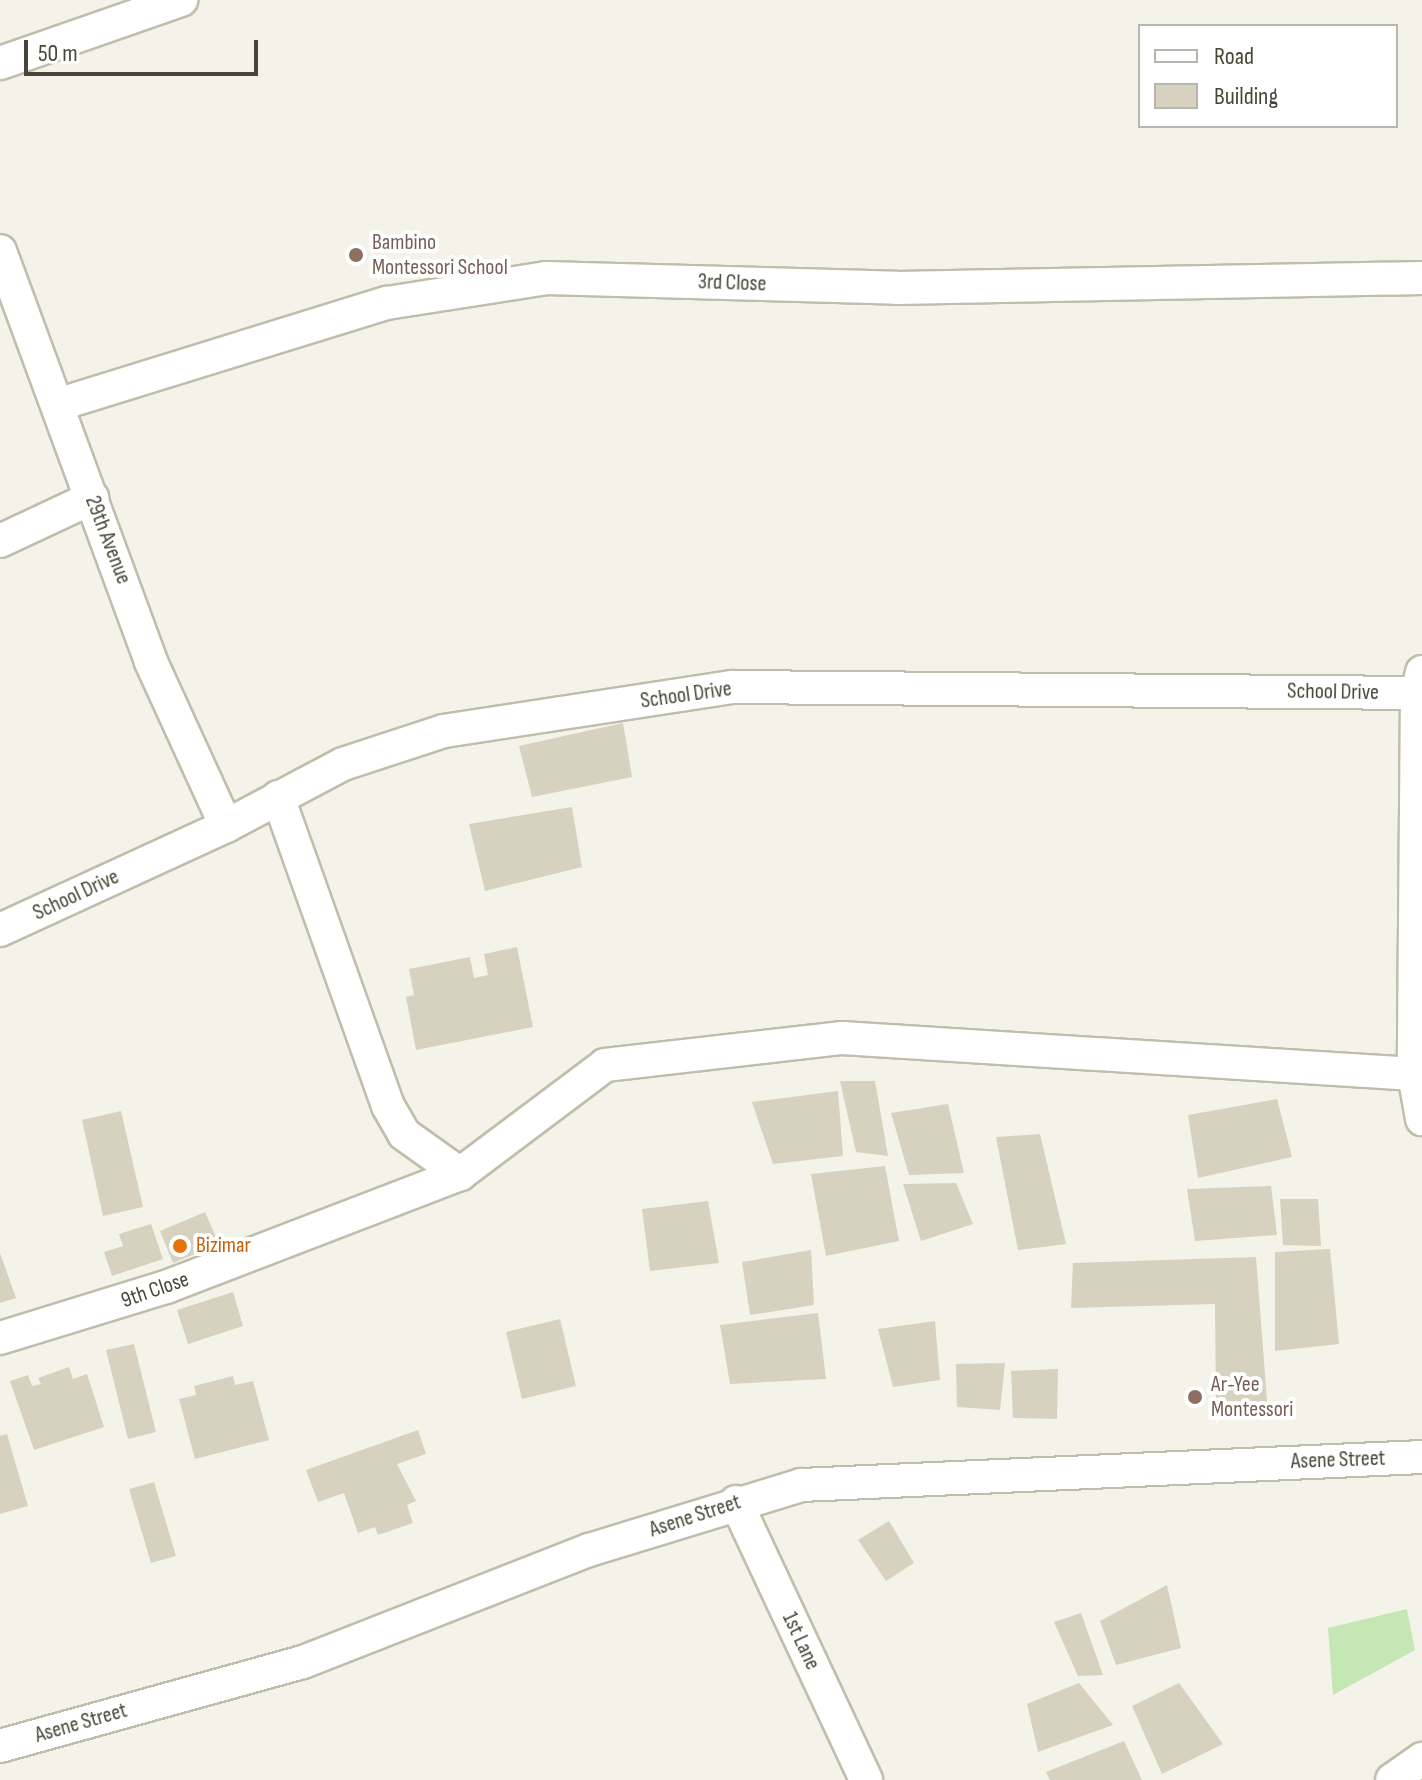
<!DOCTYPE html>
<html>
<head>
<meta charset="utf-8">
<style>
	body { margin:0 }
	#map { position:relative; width:1422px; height:1780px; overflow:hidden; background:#f4f3e9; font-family:"Sofia Sans Condensed",sans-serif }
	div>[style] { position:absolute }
	.green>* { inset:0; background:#c5e7b4 }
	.building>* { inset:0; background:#d6d2bf }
	.roads { filter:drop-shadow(2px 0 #c0bdac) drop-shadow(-2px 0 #c0bdac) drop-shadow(0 2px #c0bdac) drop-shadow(0 -2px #c0bdac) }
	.minor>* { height:32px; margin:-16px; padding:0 16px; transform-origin:16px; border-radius:16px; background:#fff }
	.dots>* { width:22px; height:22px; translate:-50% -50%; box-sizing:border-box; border:4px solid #fff; border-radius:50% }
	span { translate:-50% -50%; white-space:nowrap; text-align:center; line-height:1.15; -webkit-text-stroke:8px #fff; paint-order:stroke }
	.education-label { font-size:22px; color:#785e54 }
	.left { translate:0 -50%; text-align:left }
	.street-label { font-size:22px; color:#484538 }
	.food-label { font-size:22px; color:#c56008 }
	.legend { position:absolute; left:1138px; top:24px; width:260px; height:104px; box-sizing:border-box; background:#fff; border:2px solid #b6b5af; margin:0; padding:10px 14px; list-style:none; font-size:24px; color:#484538 }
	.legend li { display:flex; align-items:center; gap:16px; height:40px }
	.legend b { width:40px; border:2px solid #b6b5af }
	.scale { position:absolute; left:24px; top:40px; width:234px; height:36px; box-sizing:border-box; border:4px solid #484538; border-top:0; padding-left:10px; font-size:24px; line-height:28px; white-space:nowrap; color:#484538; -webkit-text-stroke:6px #fff; paint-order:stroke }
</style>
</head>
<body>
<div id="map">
	<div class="green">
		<div style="clip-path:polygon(1407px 1609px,1415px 1650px,1333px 1695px,1328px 1628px)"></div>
	</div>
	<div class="building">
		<div style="clip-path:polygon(623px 723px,632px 777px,532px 797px,519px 746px)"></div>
		<div style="clip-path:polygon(572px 807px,582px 867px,485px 891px,469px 824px)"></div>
		<div style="clip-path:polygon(517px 947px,533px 1027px,416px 1050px,406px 997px,414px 995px,409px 969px,470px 957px,474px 978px,488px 975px,484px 954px)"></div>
		<div style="clip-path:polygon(840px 1081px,875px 1081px,888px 1156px,856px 1152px)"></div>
		<div style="clip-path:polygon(838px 1091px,843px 1156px,773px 1164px,752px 1102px)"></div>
		<div style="clip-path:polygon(1277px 1099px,1292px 1157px,1198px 1178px,1188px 1115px)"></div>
		<div style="clip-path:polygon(948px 1104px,964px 1173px,909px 1175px,891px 1113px)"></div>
		<div style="clip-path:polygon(121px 1111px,143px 1207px,103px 1216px,82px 1120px)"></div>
		<div style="clip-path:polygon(1040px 1134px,1066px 1244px,1018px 1250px,996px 1137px)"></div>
		<div style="clip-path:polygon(885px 1166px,899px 1241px,826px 1256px,811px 1174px)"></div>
		<div style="clip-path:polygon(956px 1183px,973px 1224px,921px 1241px,903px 1184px)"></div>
		<div style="clip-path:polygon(1271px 1186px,1277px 1235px,1195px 1241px,1187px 1189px)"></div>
		<div style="clip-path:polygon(1280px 1199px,1318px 1199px,1321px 1246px,1283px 1245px)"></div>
		<div style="clip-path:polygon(708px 1201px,719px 1263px,650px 1271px,642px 1209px)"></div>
		<div style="clip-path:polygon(205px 1212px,219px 1244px,173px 1263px,160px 1231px)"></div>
		<div style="clip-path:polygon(151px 1224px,163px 1259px,112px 1276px,104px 1252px,123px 1246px,119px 1234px)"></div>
		<div style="clip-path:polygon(1330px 1249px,1339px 1344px,1275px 1351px,1275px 1252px)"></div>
		<div style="clip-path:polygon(811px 1250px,814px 1305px,750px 1315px,742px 1262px)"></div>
		<div style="clip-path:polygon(0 1253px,16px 1298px,0 1303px)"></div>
		<div style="clip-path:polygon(1256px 1257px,1268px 1414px,1216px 1415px,1215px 1304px,1071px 1308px,1073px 1263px)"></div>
		<div style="clip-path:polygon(233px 1292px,243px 1326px,188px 1344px,177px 1310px)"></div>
		<div style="clip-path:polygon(818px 1313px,826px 1379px,730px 1384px,720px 1325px)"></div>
		<div style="clip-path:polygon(560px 1319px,576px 1386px,522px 1399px,506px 1332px)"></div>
		<div style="clip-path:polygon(935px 1321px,940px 1380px,893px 1387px,878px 1329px)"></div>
		<div style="clip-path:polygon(134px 1344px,156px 1432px,128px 1439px,106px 1350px)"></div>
		<div style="clip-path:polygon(1005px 1363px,1000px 1410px,957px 1407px,956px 1364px)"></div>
		<div style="clip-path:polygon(69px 1367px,73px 1379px,87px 1374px,104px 1427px,34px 1450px,10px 1381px,28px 1375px,32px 1386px,41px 1384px,38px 1378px)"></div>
		<div style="clip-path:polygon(1058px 1369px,1057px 1419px,1013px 1418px,1011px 1371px)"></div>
		<div style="clip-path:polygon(233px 1376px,235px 1385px,253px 1381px,269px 1440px,195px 1459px,179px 1399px,196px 1395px,194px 1386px)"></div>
		<div style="clip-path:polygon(418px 1430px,426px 1454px,397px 1464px,416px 1501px,407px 1505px,413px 1523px,378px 1535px,375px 1527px,358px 1533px,344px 1493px,318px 1502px,306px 1470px)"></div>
		<div style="clip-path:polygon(7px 1434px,28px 1506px,0 1514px,0 1436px)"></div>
		<div style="clip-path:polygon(154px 1482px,176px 1556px,151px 1563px,129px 1489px)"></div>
		<div style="clip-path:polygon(889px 1521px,914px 1563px,886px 1581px,858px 1540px)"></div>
		<div style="clip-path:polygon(1167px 1585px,1181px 1648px,1116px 1665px,1100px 1621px)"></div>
		<div style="clip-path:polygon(1081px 1613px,1103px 1675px,1078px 1676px,1054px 1622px)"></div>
		<div style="clip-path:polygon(1079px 1683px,1113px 1725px,1038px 1752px,1027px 1704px)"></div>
		<div style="clip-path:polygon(1179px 1683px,1223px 1744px,1162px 1774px,1132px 1706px)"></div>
		<div style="clip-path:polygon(1124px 1741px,1142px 1780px,1050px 1780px,1046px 1772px)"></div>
	</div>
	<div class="roads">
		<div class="minor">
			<div style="left:0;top:63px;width:192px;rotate:-19.2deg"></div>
			<div style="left:0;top:251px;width:438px;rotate:69.8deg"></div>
			<div style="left:151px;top:662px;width:180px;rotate:65.4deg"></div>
			<div style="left:60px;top:404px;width:342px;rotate:-17.2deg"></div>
			<div style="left:387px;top:303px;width:161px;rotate:-8.9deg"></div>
			<div style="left:546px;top:278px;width:351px;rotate:1.6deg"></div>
			<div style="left:897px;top:288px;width:525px;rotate:-1.09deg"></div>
			<div style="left:0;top:541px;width:102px;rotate:-25.1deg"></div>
			<div style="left:1422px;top:672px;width:22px;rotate:103deg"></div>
			<div style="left:1417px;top:693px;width:381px;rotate:90.5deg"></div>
			<div style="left:1414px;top:1074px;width:46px;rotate:79.9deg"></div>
			<div style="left:278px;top:797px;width:328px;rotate:70.4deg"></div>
			<div style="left:388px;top:1106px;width:32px;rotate:60deg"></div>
			<div style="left:404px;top:1134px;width:69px;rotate:35.5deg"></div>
			<div style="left:0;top:930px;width:249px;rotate:-24.7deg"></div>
			<div style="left:226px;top:826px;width:132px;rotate:-27.9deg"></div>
			<div style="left:343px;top:764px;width:106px;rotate:-18.1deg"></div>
			<div style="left:444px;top:731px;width:291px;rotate:-8.7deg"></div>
			<div style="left:732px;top:687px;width:685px;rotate:0.5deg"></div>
			<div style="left:0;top:1338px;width:174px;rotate:-17.1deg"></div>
			<div style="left:166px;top:1287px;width:315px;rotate:-21deg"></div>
			<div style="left:460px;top:1174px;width:181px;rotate:-36.9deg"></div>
			<div style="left:605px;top:1065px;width:239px;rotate:-6.5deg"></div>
			<div style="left:842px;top:1038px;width:573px;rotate:3.6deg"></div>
			<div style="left:736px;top:1502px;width:307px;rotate:64.9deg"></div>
			<div style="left:0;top:1746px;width:314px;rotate:-15.5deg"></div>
			<div style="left:303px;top:1662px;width:307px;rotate:-21.4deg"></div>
			<div style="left:589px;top:1550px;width:222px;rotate:-17deg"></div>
			<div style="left:801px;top:1485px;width:622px;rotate:-2.58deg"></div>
			<div style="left:1392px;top:1780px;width:37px;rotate:-35deg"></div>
		</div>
	</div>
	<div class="dots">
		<div style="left:356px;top:255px;background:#8d6e63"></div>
		<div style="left:180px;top:1246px;background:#e8710a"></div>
		<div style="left:1195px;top:1397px;background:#8d6e63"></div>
	</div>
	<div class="education-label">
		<span class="left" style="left:372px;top:255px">Bambino<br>Montessori School</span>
		<span class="left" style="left:1211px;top:1397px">Ar-Yee<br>Montessori</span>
	</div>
	<div class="street-label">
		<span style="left:732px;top:283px;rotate:2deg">3rd Close</span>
		<span style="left:108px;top:540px;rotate:69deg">29th Avenue</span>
		<span style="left:1333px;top:692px;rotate:1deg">School Drive</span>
		<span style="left:686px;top:695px;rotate:-8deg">School Drive</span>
		<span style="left:76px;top:895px;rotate:-25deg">School Drive</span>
		<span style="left:155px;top:1290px;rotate:-19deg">9th Close</span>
		<span style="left:1338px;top:1460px;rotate:-2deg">Asene Street</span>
		<span style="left:695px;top:1516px;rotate:-18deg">Asene Street</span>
		<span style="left:801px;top:1641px;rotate:65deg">1st Lane</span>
		<span style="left:81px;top:1723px;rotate:-16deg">Asene Street</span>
	</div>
	<div class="food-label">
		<span class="left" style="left:196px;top:1246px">Bizimar</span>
	</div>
	<ul class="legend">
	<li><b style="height:10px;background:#fff"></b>Road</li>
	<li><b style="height:22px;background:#d6d2bf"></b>Building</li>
	</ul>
	<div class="scale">50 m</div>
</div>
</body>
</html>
